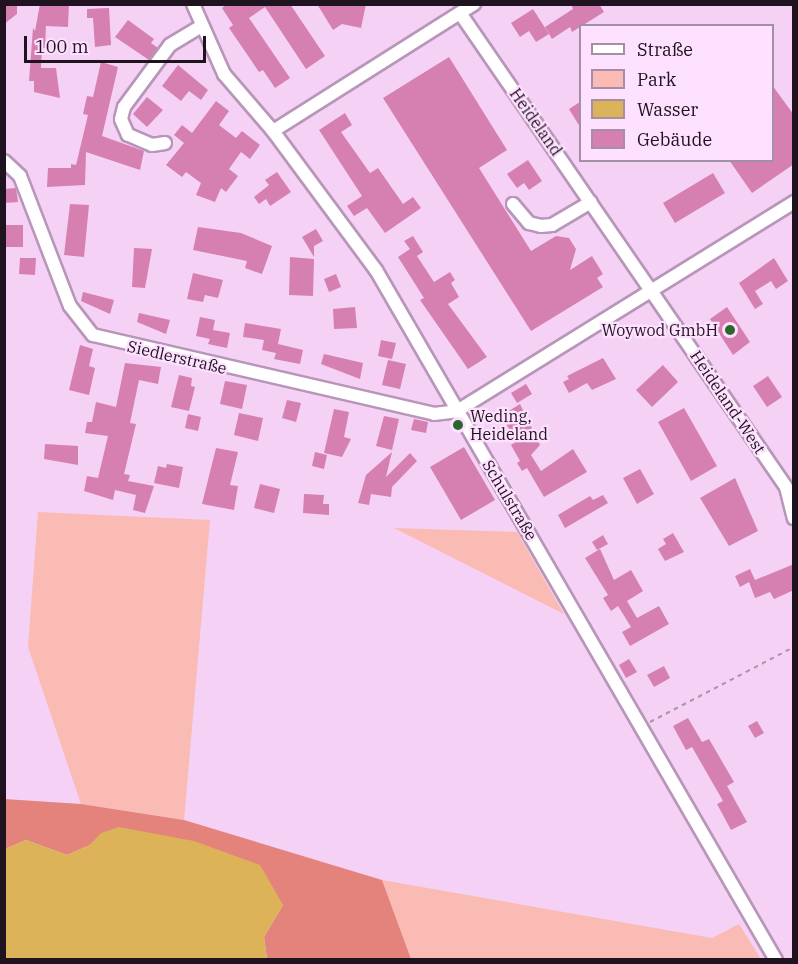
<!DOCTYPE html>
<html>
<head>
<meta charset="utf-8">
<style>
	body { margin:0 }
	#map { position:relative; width:798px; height:964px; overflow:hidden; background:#f5d1f6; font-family:"IBM Plex Serif",serif }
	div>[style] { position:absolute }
	.green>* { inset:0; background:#fabbb4 }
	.forest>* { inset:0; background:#e3837c }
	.water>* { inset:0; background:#dcb358 }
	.building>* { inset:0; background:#d580b0 }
	.path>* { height:2px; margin-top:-1px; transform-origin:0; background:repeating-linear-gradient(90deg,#ae92af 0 4.5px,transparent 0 9px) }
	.roads { filter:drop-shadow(2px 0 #b896b9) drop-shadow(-2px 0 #b896b9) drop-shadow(0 2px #b896b9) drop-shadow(0 -2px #b896b9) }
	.minor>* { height:12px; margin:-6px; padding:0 6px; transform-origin:6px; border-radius:6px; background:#fff }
	.dots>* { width:16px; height:16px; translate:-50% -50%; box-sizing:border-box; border:3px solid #fee1ff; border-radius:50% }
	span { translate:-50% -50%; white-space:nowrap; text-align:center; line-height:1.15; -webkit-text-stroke:4.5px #fee1ff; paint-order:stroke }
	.street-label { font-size:16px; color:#201320 }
	.poi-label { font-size:16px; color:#201320 }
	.right { translate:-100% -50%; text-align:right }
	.left { translate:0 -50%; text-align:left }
	.frame { position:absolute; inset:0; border:6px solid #201320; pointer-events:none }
	.legend { position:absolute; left:579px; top:24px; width:195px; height:138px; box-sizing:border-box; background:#fee1ff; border:2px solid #a58fa6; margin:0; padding:8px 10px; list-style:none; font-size:18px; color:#201320 }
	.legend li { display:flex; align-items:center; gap:12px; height:30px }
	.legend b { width:30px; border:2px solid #a58fa6 }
	.scale { position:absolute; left:24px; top:36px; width:182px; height:27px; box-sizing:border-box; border:3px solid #201320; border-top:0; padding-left:8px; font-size:18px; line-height:21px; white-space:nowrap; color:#201320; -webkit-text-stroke:4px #fee1ff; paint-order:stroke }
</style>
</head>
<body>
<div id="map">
	<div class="green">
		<div style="clip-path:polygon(38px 512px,210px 520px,184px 820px,81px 804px,28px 647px)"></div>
		<div style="clip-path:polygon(394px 528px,517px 532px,564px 614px)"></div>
		<div style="clip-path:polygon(382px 880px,712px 938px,739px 924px,761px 959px,411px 959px)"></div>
	</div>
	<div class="forest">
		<div style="clip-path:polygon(4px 799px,81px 804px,184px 820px,382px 880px,411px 959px,267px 959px,264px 937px,283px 905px,102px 833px,90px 845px,67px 855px,26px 840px,5px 849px)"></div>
	</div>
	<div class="water">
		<div style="clip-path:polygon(119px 827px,194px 841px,260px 865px,283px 905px,264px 937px,267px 959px,5px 959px,5px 849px,26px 840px,67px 855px,90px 845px,101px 833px)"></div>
	</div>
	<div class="building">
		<div style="clip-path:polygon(4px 4px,17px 4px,17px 14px,4px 24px)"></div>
		<div style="clip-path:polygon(40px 4px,69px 4px,68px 27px,46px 26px,45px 48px,42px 48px,41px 68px,56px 68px,60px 98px,34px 92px,34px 81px,29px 81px,33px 28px,35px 31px)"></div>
		<div style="clip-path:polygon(227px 4px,290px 4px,325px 56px,306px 69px,265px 7px,249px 18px,290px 78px,275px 88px,263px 70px,259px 72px,229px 28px,233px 25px,222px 8px)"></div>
		<div style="clip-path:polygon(317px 4px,366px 4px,361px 28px,342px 24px,333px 30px)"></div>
		<div style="clip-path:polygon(571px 4px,599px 4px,604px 12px,572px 32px,570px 27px,552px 39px,545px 27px,573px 9px)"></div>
		<div style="clip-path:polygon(109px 8px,111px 45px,95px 47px,93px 18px,87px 18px,87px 9px)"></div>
		<div style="clip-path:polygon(533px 9px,549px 34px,536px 42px,529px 31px,520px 37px,511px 23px)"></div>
		<div style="clip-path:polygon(128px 20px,154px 39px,151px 43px,158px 48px,149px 60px,115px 37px)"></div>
		<div style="clip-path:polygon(449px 57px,507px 150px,479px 168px,531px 251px,556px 236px,569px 238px,576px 249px,570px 270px,592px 256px,603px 274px,597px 278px,603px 287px,531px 331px,383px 98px)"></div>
		<div style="clip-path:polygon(101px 62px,118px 67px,102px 136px,144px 151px,140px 170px,86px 152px,85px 185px,47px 187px,48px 168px,71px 168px,71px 164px,76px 165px,88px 115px,83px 114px,87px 96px,93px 97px)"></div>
		<div style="clip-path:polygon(178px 65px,208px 90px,201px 100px,189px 91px,181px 101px,162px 86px)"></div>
		<div style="clip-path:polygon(772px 85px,794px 115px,794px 164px,752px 193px,729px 160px,772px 160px)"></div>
		<div style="clip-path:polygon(147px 97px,163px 110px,147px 127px,133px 114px)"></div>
		<div style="clip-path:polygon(216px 101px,229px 111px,219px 125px,236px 138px,242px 131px,260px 145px,250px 159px,241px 152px,229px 169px,238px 176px,226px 192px,221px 188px,215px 202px,196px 195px,201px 183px,186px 172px,182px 177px,166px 165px,184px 143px,174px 135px,182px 125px,192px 133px)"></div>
		<div style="clip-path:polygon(580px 102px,580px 127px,569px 109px)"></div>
		<div style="clip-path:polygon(345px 113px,352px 125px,341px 132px,370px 173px,378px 168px,403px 204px,413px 197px,421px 208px,385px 233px,367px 208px,354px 216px,347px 206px,362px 196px,319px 130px)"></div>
		<div style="clip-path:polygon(528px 160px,542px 181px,529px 190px,524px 183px,517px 188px,507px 174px)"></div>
		<div style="clip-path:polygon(277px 172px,291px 192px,270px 206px,266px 199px,259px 204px,254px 197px,269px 185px,265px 180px)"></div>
		<div style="clip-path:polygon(713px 173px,725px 193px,675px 223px,663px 203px)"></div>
		<div style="clip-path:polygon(16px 188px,18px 202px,4px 203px,4px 189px)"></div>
		<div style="clip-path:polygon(70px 204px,89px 205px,84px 257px,64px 255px)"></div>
		<div style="clip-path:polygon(4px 225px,23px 225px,23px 247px,4px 247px)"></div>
		<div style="clip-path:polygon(198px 227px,241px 233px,272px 246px,262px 274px,245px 268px,247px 261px,193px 250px)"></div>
		<div style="clip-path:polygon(316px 229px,323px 241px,314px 246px,314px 257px,302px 237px)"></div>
		<div style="clip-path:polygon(413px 236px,423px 252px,417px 256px,434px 282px,450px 272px,455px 280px,451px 283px,459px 297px,448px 304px,487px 357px,468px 369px,420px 300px,424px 298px,398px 257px,410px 249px,404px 241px)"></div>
		<div style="clip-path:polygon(134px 248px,152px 249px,145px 288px,132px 287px)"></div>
		<div style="clip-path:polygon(290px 257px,314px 259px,313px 296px,289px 295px)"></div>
		<div style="clip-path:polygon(20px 258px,36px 258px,35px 275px,19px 274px)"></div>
		<div style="clip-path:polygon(774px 258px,788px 281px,776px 289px,771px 281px,755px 291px,763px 304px,755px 309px,739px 283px)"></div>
		<div style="clip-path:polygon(193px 273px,223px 280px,218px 298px,205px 295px,203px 302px,187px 299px)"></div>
		<div style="clip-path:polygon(336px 274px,341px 287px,329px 292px,324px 279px)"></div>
		<div style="clip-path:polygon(83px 292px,114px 300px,110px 314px,81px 301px)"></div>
		<div style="clip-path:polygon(355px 307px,357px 328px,334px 329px,333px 309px)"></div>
		<div style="clip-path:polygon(727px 307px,750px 342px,733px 355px,710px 319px)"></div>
		<div style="clip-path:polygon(139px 313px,170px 320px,166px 334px,137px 322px)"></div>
		<div style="clip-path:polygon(200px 317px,215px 320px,213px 330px,230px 333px,227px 348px,208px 344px,210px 339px,196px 336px)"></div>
		<div style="clip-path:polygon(245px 323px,281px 329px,278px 344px,303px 350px,300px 364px,274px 359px,276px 353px,262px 350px,264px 340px,243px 337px)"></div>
		<div style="clip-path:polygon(381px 340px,396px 343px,392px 359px,378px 356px)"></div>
		<div style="clip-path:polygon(80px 345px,93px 349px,89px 366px,95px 368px,89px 395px,69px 390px)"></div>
		<div style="clip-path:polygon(324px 354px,363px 363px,360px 379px,321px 364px)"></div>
		<div style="clip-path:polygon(603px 358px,616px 379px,592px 390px,587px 383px,569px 393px,563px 382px,569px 379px,567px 376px)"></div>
		<div style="clip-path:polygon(388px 360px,406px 364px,400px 389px,382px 385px)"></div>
		<div style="clip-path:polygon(125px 363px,161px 367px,158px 384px,139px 380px,130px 423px,136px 424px,124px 474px,130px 475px,128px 481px,154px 486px,145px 513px,133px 510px,136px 495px,115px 490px,113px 500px,84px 491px,87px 476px,98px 478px,108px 436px,85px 433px,87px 422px,92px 422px,96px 402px,116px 407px)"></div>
		<div style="clip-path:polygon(663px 365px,678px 382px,652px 407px,636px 390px)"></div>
		<div style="clip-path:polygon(179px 375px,192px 378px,191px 386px,195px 387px,189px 411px,171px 407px)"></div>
		<div style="clip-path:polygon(768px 376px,782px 397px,767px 407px,753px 386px)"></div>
		<div style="clip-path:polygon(225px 381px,247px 385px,242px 409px,220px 404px)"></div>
		<div style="clip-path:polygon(526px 384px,532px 394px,517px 403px,511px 393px)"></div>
		<div style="clip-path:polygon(287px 400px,301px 403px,296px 422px,282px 418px)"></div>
		<div style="clip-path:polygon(520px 404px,540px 445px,531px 455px,541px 471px,573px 449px,587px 472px,544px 497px,527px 468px,522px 471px,517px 463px,520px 461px,511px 445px,517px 441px,501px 416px)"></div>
		<div style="clip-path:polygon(684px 408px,717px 466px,691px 481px,658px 422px)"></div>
		<div style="clip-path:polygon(334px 409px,349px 412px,344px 437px,351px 439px,342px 457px,324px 453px)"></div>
		<div style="clip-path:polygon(239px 413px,263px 418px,258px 441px,234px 435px)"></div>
		<div style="clip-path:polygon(188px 414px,201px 417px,198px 431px,185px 428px)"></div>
		<div style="clip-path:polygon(384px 416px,399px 419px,392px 450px,376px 446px)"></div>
		<div style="clip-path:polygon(414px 419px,428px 422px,426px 433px,411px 430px)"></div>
		<div style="clip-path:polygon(45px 444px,78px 446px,78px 465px,44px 459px)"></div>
		<div style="clip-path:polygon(464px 447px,495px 500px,461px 520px,430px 467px)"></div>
		<div style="clip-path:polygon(216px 448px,238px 452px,230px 485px,238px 486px,234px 510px,202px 504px)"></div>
		<div style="clip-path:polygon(315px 452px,327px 455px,324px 469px,312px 466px)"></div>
		<div style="clip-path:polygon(392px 452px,386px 477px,410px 453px,417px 461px,392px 487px,391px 497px,371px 494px,369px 505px,358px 503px,366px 475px)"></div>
		<div style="clip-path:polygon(167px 464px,183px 467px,179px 488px,154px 483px,158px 466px,166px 468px)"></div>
		<div style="clip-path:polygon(640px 469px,654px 494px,637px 504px,623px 478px)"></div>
		<div style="clip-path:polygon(735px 478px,758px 531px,729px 546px,700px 498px)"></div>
		<div style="clip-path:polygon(260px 484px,280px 489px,274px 513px,254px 508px)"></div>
		<div style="clip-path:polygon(304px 494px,324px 495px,323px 504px,329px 504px,329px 515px,303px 513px)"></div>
		<div style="clip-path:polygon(603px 495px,608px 503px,565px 528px,558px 515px,590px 496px,593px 500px)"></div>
		<div style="clip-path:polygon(673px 533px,684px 552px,665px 561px,658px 549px,666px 544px,663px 539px)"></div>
		<div style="clip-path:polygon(603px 535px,608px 544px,597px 550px,592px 542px)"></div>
		<div style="clip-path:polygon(600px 549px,614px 580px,631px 570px,643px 591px,627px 601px,637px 618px,659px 606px,669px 624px,630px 646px,622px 632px,631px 627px,618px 606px,611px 611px,603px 598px,608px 595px,585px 558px)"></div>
		<div style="clip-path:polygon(794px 564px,794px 590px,774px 599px,770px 592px,755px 598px,749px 582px,740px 587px,735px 576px,750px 569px,755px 580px)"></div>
		<div style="clip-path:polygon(629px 659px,637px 672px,626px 678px,619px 665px)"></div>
		<div style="clip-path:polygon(664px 666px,670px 678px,654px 687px,647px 675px)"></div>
		<div style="clip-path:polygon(688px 718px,702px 742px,709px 739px,734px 782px,727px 786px,747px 822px,731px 830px,717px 804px,723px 801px,692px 747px,686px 750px,673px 726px)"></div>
		<div style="clip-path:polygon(757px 721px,764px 733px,755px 738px,748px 726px)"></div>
	</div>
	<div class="path">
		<div style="left:650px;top:722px;width:162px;rotate:-27.5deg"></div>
	</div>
	<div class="roads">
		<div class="minor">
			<div style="left:193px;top:4px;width:77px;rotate:66.1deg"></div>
			<div style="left:224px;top:74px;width:75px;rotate:49.3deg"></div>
			<div style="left:273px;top:131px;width:173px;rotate:53.5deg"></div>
			<div style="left:376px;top:270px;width:798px;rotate:59.9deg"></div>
			<div style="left:460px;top:13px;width:575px;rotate:55.48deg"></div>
			<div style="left:786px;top:487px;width:32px;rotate:76deg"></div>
			<div style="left:273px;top:131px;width:238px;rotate:-32.3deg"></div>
			<div style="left:165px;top:143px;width:13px;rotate:171deg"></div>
			<div style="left:152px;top:145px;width:26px;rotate:-157deg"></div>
			<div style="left:128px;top:135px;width:17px;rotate:-114deg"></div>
			<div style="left:121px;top:119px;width:12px;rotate:-76deg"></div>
			<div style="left:124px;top:107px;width:77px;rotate:-53.4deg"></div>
			<div style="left:170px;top:45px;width:37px;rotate:-31deg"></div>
			<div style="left:4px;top:161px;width:22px;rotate:43deg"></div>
			<div style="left:20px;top:176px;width:139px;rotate:69deg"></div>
			<div style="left:70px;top:306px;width:37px;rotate:52deg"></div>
			<div style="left:93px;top:335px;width:350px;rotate:13deg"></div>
			<div style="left:434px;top:414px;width:23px;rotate:-7deg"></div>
			<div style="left:457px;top:411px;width:397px;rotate:-31.8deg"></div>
			<div style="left:513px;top:204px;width:25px;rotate:50deg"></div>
			<div style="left:529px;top:223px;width:12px;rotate:14deg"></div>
			<div style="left:541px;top:226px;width:11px;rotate:-5deg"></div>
			<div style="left:552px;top:225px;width:45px;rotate:-30.5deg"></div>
		</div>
	</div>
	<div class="dots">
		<div style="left:730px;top:330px;background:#29672f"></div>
		<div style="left:458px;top:425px;background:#29672f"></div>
	</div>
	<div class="street-label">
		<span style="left:536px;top:122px;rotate:55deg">Heideland</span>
		<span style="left:177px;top:357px;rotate:13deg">Siedlerstraße</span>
		<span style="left:728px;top:402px;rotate:56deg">Heideland-West</span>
		<span style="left:510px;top:500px;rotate:59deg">Schulstraße</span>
	</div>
	<div class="poi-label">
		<span class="right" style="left:718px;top:330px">Woywod GmbH</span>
		<span class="left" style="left:470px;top:425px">Weding,<br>Heideland</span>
	</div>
	<div class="frame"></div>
	<ul class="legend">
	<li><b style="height:8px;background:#fff"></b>Straße</li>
	<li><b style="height:16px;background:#fabbb4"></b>Park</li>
	<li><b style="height:16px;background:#dcb358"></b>Wasser</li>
	<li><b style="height:16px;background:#d580b0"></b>Gebäude</li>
	</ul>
	<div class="scale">100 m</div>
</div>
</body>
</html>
